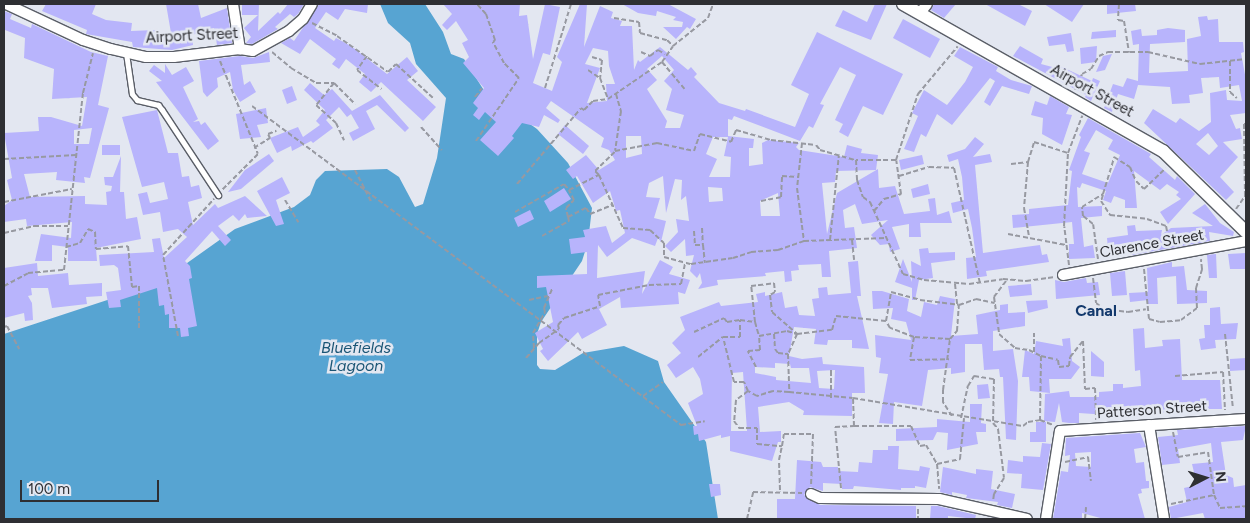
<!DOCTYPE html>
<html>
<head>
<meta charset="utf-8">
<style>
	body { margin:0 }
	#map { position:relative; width:1250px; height:523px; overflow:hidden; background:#e3e7f1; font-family:Figtree,sans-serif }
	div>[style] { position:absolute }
	.water>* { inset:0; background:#57a4d2 }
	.building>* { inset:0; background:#b8b4fc }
	.path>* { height:2px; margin-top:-1px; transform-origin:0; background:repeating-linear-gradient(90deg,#9799a1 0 5px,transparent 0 7.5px) }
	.roads { filter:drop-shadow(1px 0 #5a5e67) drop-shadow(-1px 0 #5a5e67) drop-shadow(0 1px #5a5e67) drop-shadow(0 -1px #5a5e67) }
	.service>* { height:5px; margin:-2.5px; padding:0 2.5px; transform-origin:2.5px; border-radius:2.5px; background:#fff }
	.minor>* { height:10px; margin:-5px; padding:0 5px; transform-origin:5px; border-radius:5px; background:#fff }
	.tertiary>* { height:12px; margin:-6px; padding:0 6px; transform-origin:6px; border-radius:6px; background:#fff }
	span { translate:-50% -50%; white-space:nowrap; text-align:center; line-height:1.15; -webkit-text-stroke:5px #e3e7f1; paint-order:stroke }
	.street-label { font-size:15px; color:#2e2f33 }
	.neighbourhood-label { font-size:16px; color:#13396d; font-weight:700 }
	.water-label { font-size:16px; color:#1b5575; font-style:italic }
	.frame { position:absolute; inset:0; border:5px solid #2e2f33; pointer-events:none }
	.north { position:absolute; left:1180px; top:453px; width:50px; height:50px; -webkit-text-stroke:4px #e3e7f1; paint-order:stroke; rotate:85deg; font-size:14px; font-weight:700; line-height:20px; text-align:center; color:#2e2f33 }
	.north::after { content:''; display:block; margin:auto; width:18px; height:22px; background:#2e2f33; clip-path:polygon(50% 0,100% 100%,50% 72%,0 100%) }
	.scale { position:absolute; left:20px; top:480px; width:139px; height:22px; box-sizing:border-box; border:2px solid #2e2f33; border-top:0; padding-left:6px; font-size:15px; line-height:18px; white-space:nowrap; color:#2e2f33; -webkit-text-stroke:4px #e3e7f1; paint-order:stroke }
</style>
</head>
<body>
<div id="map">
	<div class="water">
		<div style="clip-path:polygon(380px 4px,425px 4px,443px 32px,451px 54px,464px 59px,485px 92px,537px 129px,568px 163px,592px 208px,588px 242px,582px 261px,541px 322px,537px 334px,537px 365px,540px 369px,555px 370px,583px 353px,624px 346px,658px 361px,664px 382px,706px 442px,718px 519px,4px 519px,4px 334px,159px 283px,235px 229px,294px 207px,310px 195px,316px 180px,325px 171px,387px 169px,399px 177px,415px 207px,423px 204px,437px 158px,446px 98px,416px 64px,410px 43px,388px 23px)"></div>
	</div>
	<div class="building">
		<div style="clip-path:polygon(46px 4px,96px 4px,92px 14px,106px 20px,132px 23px,131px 31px,155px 30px,155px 35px,171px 33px,166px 4px,198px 4px,201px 18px,227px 8px,232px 43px,217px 45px,214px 28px,192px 35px,193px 45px,172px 50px,133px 47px,132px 42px,86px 34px,87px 30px,42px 11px)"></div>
		<div style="clip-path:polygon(242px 4px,259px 4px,258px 31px,278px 12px,280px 14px,288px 4px,304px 4px,298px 14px,294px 17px,290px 14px,275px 27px,278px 29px,252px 44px,246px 43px,251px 37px,244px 28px,258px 15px,242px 15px)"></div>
		<div style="clip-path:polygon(319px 4px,368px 4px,367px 13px,345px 9px,338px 20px,326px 12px,315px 28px,334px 41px,336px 38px,351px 46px,387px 74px,407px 57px,418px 71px,407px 80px,436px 107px,423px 121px,381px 82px,371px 92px,359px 82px,365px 74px,346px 59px,339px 69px,332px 64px,336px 59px,310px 39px,300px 54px,281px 43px,290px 38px,294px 41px)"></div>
		<div style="clip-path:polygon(evenodd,443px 4px,520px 4px,519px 16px,527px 15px,533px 59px,545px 4px,560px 7px,550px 55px,543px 53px,533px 83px,552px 91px,562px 62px,557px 57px,580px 4px,587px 4px,584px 47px,600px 6px,613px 12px,611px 18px,622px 21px,620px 26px,632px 26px,634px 70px,638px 60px,640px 62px,660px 47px,688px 70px,691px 67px,697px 74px,694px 77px,719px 103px,745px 111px,746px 109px,795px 127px,809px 94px,791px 85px,817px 32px,903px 74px,883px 115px,863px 106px,848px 137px,839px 132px,843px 124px,835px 120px,856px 75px,840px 67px,820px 104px,824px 105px,813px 128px,809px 126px,800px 141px,734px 116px,732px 120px,728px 119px,728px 136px,754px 139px,753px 148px,749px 148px,749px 166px,763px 164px,762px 143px,768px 140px,799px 143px,796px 147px,799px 150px,844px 157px,847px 145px,862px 149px,861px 153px,878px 155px,876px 170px,836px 171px,835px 182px,822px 183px,827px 234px,837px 193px,878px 169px,879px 188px,895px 186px,904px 214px,930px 211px,928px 199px,935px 198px,937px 215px,949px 211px,952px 223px,920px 223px,921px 237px,909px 237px,909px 224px,892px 227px,900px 249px,890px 252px,889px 244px,880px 245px,871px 235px,888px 220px,862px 224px,855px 204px,843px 210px,845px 228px,854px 227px,857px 248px,829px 251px,831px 277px,822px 277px,821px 264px,798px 265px,799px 270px,791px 271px,792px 281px,785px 282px,784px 271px,765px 273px,766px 276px,717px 280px,718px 285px,698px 289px,702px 283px,700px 273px,697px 278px,690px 271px,694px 255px,686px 256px,685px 239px,671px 252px,665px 246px,678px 232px,676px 219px,689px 221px,686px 196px,681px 200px,682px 180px,675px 179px,666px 213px,663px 176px,649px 183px,646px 197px,660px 198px,654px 218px,666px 221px,661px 242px,658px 238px,655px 246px,632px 238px,607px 257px,598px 245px,597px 278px,645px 271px,642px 294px,660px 260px,673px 267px,669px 274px,690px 280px,685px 294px,678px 292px,679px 304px,621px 308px,620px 297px,599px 309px,607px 325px,582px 339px,578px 332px,548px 361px,540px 351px,543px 349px,535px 333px,553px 322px,546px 287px,537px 288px,537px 276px,587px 274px,587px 252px,571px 254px,569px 239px,585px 237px,583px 230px,606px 226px,612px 243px,625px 233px,620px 210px,616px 211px,610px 191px,593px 203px,577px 176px,573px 179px,566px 170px,586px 155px,599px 170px,615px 160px,609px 150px,601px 147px,604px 138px,551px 101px,546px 108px,560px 120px,558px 123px,544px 115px,539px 127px,522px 123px,512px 136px,514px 138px,498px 156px,480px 140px,496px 122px,485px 112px,479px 120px,473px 115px,478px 108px,473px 103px,484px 88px,463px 63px,469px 57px,462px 43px,468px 40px,456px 21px,447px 30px,442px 25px,452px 14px,443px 4px,593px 48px,608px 51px,609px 66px,615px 84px,606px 84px,607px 101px,587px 103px,600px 68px,585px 64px,593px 48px,443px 4px,662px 56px,674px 70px,664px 81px,672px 89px,666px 110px,684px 115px,680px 128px,665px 128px,667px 121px,647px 89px,657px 80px,647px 69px,662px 56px,443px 4px,626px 136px,641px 136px,642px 154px,626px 158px,626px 136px,443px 4px,713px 137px,728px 137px,724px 156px,731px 157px,730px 177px,709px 177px,717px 159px,706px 154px,713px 137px,443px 4px,708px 187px,722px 188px,723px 201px,709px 202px,708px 187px,443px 4px,778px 193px,780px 216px,761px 216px,760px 201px,778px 193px)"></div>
		<div style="clip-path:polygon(622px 4px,668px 4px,696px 19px,690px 29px,687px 27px,676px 39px,663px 27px,682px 27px,683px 22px,673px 20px,676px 17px,657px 11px,656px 16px,638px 13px)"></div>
		<div style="clip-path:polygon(875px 4px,887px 4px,871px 40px,835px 26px,843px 10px,867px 22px)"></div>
		<div style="clip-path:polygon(934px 4px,956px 4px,944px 18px,931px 10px)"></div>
		<div style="clip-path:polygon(985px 4px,1018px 4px,1032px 11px,1025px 26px)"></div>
		<div style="clip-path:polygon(1044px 4px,1084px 4px,1072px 22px)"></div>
		<div style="clip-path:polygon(1107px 4px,1135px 4px,1136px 11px,1107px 14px)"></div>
		<div style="clip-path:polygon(evenodd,4px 11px,12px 14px,10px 19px,31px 28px,32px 24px,91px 52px,108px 56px,98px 105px,109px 108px,90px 178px,84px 177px,85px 183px,56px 180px,57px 172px,24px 174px,30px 197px,85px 196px,85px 204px,107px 205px,106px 192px,111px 191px,112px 186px,105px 185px,104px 177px,113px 177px,121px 156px,120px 192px,124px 192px,126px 219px,137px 217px,141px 239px,96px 248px,97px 261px,68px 261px,68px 247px,52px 245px,52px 261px,35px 261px,41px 234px,71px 238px,72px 222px,27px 226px,26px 219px,4px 222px,4px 206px,12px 200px,7px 180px,12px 178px,4px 133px,39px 131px,38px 117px,51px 117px,82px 126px,87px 97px,52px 99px,54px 69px,24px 58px,25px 38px,5px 30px,4px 33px,4px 11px,92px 128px,89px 144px,74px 144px,74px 130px,92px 128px)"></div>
		<div style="clip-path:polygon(evenodd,1207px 16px,1208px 20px,1218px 19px,1219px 42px,1243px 42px,1244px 52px,1241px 53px,1246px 80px,1246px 113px,1230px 115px,1236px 129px,1240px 128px,1242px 139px,1223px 142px,1238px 157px,1220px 177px,1234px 192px,1226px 200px,1144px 123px,1153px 109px,1176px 123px,1180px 118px,1199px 131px,1211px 122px,1210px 93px,1226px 90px,1227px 100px,1242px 101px,1239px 85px,1220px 88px,1219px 77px,1201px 78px,1203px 93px,1189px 95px,1190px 103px,1172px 104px,1170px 87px,1138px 85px,1134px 99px,1118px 94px,1112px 112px,1104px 108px,1113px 84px,1123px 87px,1127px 78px,1138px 81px,1139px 44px,1133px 45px,1131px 31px,1141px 29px,1142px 36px,1157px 35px,1157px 30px,1168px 28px,1185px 30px,1185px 42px,1150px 44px,1149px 73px,1188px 71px,1187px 39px,1201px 36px,1198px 17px,1207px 16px,1208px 133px,1218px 146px,1209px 155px,1196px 144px,1208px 133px)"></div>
		<div style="clip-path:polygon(903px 19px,940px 39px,930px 58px,893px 38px)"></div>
		<div style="clip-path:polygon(1116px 30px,1116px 37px,1091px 39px,1092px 32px)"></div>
		<div style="clip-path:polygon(1071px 33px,1074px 51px,1067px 52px,1065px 44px,1049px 46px,1047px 37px)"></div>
		<div style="clip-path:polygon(1020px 46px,1043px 59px,1041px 64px,1056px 68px,1058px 65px,1092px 81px,1093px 78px,1100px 81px,1091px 101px,1085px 97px,1086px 95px,1013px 56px)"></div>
		<div style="clip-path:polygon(1097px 46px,1096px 62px,1081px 64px,1080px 48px)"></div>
		<div style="clip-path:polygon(960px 47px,998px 67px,996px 71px,1011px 80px,1032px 86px,1029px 94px,1002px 86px,990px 106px,984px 102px,995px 81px,990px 78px,952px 125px,937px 114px,926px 137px,921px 134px,914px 152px,904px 149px,918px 116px,912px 113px,924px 90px,947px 105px,965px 82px,973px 67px,954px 56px)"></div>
		<div style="clip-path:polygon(269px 52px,270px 62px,241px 65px,244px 85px,250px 81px,256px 92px,240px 102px,233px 90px,230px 72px,217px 78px,218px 87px,207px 97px,203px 92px,199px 61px,240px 56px,253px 58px)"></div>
		<div style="clip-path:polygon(1112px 54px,1105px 70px,1096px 72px,1103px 56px)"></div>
		<div style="clip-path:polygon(165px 64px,172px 75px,186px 67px,194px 81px,183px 87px,198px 119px,193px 122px,199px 121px,201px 125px,205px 122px,219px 141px,208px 150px,156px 82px,162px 81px,149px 71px,154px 65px,165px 73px)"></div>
		<div style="clip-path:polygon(310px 83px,324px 95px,332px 89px,352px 111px,380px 95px,409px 128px,405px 132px,377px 105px,366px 111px,375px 129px,353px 141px,349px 133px,359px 128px,351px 114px,347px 117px,339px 107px,326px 120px,333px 128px,313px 143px,311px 141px,292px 151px,291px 146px,277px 153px,270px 138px,298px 127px,303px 137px,320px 125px,316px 121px,325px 110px,304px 90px)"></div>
		<div style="clip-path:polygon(292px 86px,297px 100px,287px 104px,282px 90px)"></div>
		<div style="clip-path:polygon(1050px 96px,1069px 107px,1066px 114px,1072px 115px,1062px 145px,1042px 134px,1043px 118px,1031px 115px,1035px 101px,1047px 105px)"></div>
		<div style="clip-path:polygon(266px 108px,268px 123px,257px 125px,261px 137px,240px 139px,236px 114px)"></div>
		<div style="clip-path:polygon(157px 110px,168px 153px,178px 153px,182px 177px,189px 176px,191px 187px,199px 185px,202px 198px,188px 202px,193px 225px,215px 204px,218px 208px,245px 196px,267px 216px,247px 218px,245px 214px,239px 221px,233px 215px,218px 226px,231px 240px,225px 246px,212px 231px,185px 261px,190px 266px,192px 278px,189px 279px,197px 326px,188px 328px,189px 336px,181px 337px,180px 328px,169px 328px,169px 314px,165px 315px,164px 305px,159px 306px,157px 288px,120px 300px,121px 307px,109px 308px,106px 292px,121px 290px,118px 268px,114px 265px,100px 266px,99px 255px,154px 252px,152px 239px,160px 238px,164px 258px,187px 237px,178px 229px,163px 232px,160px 212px,143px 215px,138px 194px,147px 192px,150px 203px,168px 199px,164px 182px,142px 187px,122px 117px)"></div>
		<div style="clip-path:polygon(evenodd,1088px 118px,1151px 154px,1149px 157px,1175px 180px,1177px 176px,1195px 194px,1168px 224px,1160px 212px,1181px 199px,1176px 195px,1179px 192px,1167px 184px,1160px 190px,1134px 171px,1137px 208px,1125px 208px,1125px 200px,1114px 196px,1111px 203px,1103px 200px,1106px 191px,1082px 183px,1080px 188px,1077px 187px,1078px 207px,1102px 206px,1102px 216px,1081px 218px,1084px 247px,1093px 245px,1095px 258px,1069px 259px,1069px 244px,1074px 244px,1072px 222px,1013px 228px,1012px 215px,1029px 214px,1029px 209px,1068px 205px,1072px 171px,1069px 170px,1081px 137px,1079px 135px,1088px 118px,1096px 130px,1113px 140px,1108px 149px,1120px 155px,1108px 183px,1082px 174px,1090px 153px,1084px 151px,1096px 130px)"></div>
		<div style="clip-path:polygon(565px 125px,589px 146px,583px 154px,558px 134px)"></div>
		<div style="clip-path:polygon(975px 137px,984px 144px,973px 157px,990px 154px,992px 162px,975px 165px,983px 253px,1040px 245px,1042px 255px,1047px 254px,1049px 262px,986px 271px,987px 276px,967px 279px,966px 258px,976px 257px,972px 228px,968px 209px,953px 213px,951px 203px,964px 200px,962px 177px,958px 159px,949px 162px,947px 155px,965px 149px)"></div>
		<div style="clip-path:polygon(102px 145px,120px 145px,120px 155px,102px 155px)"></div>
		<div style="clip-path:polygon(269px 154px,274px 161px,241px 189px,228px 192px,245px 170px)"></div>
		<div style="clip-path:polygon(922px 155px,924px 164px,901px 170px,899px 160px)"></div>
		<div style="clip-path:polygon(282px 177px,290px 193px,276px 200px,284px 224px,276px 226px,257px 191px)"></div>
		<div style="clip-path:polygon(928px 184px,930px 194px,913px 198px,911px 189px)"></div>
		<div style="clip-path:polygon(564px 188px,571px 199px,550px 212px,544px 201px)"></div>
		<div style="clip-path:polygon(1205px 204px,1220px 223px,1234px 232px,1233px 236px,1209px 232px,1210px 241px,1132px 255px,1131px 246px,1108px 249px,1107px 238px,1128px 235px,1127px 226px,1135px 225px,1136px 231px,1162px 230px,1161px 235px,1171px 228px,1213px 226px,1192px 213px)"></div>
		<div style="clip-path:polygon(530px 210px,534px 219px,518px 227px,514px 218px)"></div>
		<div style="clip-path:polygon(928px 248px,929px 253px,955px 252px,955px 260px,931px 263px,933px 278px,919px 280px,915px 300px,912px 300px,912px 288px,895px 282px,903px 259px,912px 282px,911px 261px,921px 266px,919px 249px)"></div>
		<div style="clip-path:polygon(1246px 253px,1246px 269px,1230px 269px,1228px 254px)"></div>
		<div style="clip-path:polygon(1216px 254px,1217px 278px,1209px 278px,1207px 255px)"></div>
		<div style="clip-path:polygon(evenodd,858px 261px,861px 296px,857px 296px,869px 349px,852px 348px,852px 340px,828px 340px,827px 345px,814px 344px,816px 329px,794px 327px,789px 356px,802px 359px,822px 357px,823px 364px,864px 367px,865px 393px,852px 393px,852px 416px,803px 415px,804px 411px,789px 402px,758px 407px,760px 432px,781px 431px,781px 442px,778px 442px,772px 461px,730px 451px,730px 436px,721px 438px,721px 435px,699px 441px,698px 434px,694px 435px,693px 426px,697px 426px,688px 403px,703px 394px,700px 379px,693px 367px,676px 378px,667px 365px,681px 353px,672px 343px,685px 330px,680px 317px,719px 302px,721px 306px,758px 302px,756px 294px,765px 292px,765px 296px,782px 292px,785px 308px,797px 306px,799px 315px,815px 316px,812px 299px,819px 298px,818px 288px,827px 287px,828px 295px,851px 293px,848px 262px,858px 261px,775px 363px,790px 364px,791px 368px,809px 368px,811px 383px,776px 380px,776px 377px,755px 373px,755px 367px,775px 368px,775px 363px,858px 261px,835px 370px,834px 389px,819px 388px,817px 371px,835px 370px,858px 261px,743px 372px,747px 431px,731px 431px,732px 373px,743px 372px)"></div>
		<div style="clip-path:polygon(1172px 262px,1172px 267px,1184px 266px,1187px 290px,1207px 291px,1207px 303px,1177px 304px,1176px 276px,1157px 278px,1158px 304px,1148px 304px,1148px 300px,1130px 302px,1129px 293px,1148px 292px,1147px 268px)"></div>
		<div style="clip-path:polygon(37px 263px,38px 276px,68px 273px,69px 285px,102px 283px,102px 296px,86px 297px,87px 304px,52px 308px,48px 288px,31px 288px,32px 295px,28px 296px,32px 303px,33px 320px,25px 321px,24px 313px,4px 318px,4px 268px)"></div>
		<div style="clip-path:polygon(1125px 271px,1127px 295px,1112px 296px,1110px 273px)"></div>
		<div style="clip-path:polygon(1086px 278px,1087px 283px,1098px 282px,1100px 295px,1056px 299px,1055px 280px,1064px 282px)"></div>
		<div style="clip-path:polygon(1031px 284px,1032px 295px,1010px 297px,1008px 286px)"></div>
		<div style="clip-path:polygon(872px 291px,882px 291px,909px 299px,907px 311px,921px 317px,924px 302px,937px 305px,940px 296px,955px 299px,951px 336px,978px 334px,976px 315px,1000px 310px,1000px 305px,1008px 304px,1008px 313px,1025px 312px,1025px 326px,993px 331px,993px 351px,1013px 349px,1018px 381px,1016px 440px,1006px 439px,1003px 377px,1000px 377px,999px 369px,984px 370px,982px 344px,965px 344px,965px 372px,951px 374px,951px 368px,928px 370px,922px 406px,894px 402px,893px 424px,879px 423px,888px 374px,879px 373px,881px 358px,876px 357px,875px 335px,911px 340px,906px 322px,891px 319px,893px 308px,873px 309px)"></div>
		<div style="clip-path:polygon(1047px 300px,1048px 308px,1028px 313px,1026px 301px)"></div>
		<div style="clip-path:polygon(1220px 307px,1221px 324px,1238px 323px,1236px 339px,1215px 340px,1216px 348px,1201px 350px,1199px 339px,1205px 338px,1204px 325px,1210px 325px,1210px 308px)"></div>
		<div style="clip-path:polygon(1144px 328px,1145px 348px,1163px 346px,1162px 340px,1180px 339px,1182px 380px,1220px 380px,1222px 409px,1184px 409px,1137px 417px,1079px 413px,1079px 423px,1069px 423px,1062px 422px,1059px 403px,1055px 422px,1044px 421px,1045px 394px,1069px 391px,1070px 397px,1099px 397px,1099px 392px,1113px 391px,1113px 384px,1123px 384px,1123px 388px,1141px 386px,1140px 370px,1135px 371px,1133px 329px)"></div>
		<div style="clip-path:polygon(1070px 338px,1072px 361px,1080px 367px,1071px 379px,1049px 379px,1050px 393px,1030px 391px,1029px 377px,1022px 377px,1025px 350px,1034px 354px,1036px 341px,1063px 346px,1062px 339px)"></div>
		<div style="clip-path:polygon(1091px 351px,1104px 362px,1104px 377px,1091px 376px)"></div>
		<div style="clip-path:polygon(1246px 358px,1246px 370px,1230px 371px,1230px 359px)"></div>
		<div style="clip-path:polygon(988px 384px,990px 398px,978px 399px,977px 385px)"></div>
		<div style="clip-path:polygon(970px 404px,982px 404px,981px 423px,986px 424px,986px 432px,976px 432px,978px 444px,947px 450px,948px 433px,937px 432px,933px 440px,896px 441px,896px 429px,937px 427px,937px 419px,970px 422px)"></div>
		<div style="clip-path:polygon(1036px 422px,1046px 422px,1046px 442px,1030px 442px,1030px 432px,1036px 432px)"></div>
		<div style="clip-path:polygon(1246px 426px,1243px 440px,1221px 442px,1226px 475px,1233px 478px,1234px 487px,1246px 485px,1246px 519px,1205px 519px,1203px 513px,1171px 519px,1169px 507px,1187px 502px,1184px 488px,1197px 485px,1192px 464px,1213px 462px,1211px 443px,1178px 449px,1180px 463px,1162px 465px,1158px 437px,1178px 435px,1177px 430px)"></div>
		<div style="clip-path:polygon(evenodd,1140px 433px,1146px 447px,1134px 449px,1136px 463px,1144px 462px,1146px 481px,1149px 481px,1149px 488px,1141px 489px,1142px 493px,1138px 494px,1145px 519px,1104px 519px,1082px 513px,1082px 519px,1053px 519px,1061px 471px,1068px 472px,1070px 455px,1065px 456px,1066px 438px,1140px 433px,1091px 452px,1091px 467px,1076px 466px,1075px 453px,1091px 452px)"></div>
		<div style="clip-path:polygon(1042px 443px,1051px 444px,1043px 490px,1021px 488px,1022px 474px,1007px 473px,1008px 460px,1023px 462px,1023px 456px,1040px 457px)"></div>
		<div style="clip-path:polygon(888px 446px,899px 446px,898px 469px,919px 471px,920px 466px,930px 468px,926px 488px,915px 486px,915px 488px,901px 488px,901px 490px,854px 486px,853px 489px,842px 489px,842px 484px,823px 483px,823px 491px,810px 487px,804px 495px,820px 505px,916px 506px,916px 519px,777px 519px,777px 499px,795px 499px,797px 460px,821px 462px,823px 467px,838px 467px,838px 471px,858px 472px,859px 462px,872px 463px,873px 450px,888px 450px)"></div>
		<div style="clip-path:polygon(943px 467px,976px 474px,976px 469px,993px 471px,991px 489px,1015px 494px,1012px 508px,997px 505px,998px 502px,966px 498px,967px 495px,952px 492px,952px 495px,940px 492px)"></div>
		<div style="clip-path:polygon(709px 484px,720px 484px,721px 495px,711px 497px)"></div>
		<div style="clip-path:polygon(931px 506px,938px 506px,976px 515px,975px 519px,948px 516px,948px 519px,930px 519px)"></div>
	</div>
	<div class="path">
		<div style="left:1119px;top:4px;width:16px;rotate:94deg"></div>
		<div style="left:1118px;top:20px;width:6px;rotate:9deg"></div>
		<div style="left:1124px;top:21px;width:32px;rotate:81deg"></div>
		<div style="left:614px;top:18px;width:25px;rotate:9deg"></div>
		<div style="left:639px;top:22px;width:11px;rotate:85deg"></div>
		<div style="left:640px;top:33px;width:28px;rotate:15deg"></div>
		<div style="left:667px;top:40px;width:8px;rotate:45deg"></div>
		<div style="left:312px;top:23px;width:28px;rotate:27deg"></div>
		<div style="left:337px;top:36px;width:62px;rotate:35.2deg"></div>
		<div style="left:388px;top:72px;width:11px;rotate:-45deg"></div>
		<div style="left:396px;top:64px;width:50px;rotate:42.6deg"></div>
		<div style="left:272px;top:52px;width:25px;rotate:40deg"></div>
		<div style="left:291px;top:68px;width:29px;rotate:31deg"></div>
		<div style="left:316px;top:83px;width:18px"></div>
		<div style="left:334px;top:83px;width:28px;rotate:129deg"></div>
		<div style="left:316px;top:105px;width:27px;rotate:42deg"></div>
		<div style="left:336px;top:123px;width:19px;rotate:65deg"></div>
		<div style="left:641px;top:52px;width:10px;rotate:24deg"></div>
		<div style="left:650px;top:56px;width:10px;rotate:-37deg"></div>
		<div style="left:658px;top:50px;width:8px;rotate:30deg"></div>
		<div style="left:367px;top:56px;width:17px;rotate:126deg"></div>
		<div style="left:357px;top:70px;width:31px;rotate:38deg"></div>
		<div style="left:592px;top:57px;width:10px;rotate:17deg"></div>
		<div style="left:602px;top:60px;width:18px;rotate:96deg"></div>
		<div style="left:600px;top:78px;width:22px;rotate:69deg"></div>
		<div style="left:220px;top:61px;width:100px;rotate:67.8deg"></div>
		<div style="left:258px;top:154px;width:51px;rotate:135deg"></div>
		<div style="left:1230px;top:61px;width:31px;rotate:90deg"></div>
		<div style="left:1230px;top:92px;width:9px;rotate:41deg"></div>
		<div style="left:662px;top:62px;width:35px;rotate:50deg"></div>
		<div style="left:588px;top:70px;width:14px;rotate:34deg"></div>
		<div style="left:334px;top:83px;width:30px;rotate:45deg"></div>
		<div style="left:545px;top:88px;width:88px;rotate:-72.8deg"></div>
		<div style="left:1075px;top:90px;width:17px;rotate:-66deg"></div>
		<div style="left:1082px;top:74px;width:10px;rotate:-29deg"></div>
		<div style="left:1091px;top:69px;width:15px;rotate:-58deg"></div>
		<div style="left:1099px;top:56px;width:10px;rotate:-24deg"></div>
		<div style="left:1108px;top:52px;width:40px"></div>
		<div style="left:1148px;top:52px;width:53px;rotate:13deg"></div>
		<div style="left:1200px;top:64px;width:46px;rotate:-6.2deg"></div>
		<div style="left:616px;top:94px;width:18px;rotate:74deg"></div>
		<div style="left:621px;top:111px;width:40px;rotate:98.5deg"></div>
		<div style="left:615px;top:151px;width:43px;rotate:-10.8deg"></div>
		<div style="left:657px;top:143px;width:38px;rotate:12deg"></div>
		<div style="left:694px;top:151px;width:18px;rotate:-71deg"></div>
		<div style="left:700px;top:134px;width:32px;rotate:14deg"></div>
		<div style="left:731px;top:142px;width:13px;rotate:-67deg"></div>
		<div style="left:736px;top:130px;width:36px;rotate:16deg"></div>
		<div style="left:771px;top:140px;width:45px;rotate:6.3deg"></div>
		<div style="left:816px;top:145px;width:6px;rotate:51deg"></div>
		<div style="left:820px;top:150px;width:37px;rotate:16deg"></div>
		<div style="left:475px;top:97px;width:11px;rotate:-52deg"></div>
		<div style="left:252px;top:106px;width:535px;rotate:36.63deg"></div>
		<div style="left:681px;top:425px;width:24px;rotate:-9deg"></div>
		<div style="left:421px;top:127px;width:31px;rotate:48deg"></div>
		<div style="left:476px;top:141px;width:76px;rotate:-55.7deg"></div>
		<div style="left:519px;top:78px;width:21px;rotate:-135deg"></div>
		<div style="left:504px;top:63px;width:24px;rotate:-118deg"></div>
		<div style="left:493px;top:42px;width:3px;rotate:-45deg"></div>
		<div style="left:495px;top:40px;width:28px;rotate:-109deg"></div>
		<div style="left:486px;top:14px;width:13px;rotate:-132deg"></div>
		<div style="left:802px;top:143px;width:45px;rotate:96.3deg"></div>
		<div style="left:797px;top:188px;width:53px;rotate:82.5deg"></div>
		<div style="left:254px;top:148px;width:19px;rotate:-32deg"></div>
		<div style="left:270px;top:138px;width:4px;rotate:-117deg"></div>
		<div style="left:268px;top:134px;width:9px;rotate:-21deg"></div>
		<div style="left:4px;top:159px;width:72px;rotate:-3.2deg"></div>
		<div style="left:896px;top:160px;width:40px;rotate:180deg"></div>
		<div style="left:856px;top:160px;width:20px;rotate:87deg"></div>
		<div style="left:857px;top:180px;width:18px;rotate:71deg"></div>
		<div style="left:863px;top:197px;width:9px;rotate:36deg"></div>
		<div style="left:870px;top:202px;width:79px;rotate:65.4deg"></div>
		<div style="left:903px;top:274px;width:22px;rotate:16deg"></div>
		<div style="left:924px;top:280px;width:45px;rotate:5.1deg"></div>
		<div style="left:969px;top:284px;width:34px;rotate:-8deg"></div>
		<div style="left:1003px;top:279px;width:23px;rotate:5deg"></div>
		<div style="left:1026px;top:281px;width:29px;rotate:-8deg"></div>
		<div style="left:1028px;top:162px;width:46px;rotate:95deg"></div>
		<div style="left:1024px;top:208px;width:29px;rotate:80deg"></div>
		<div style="left:1011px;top:164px;width:17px;rotate:-7deg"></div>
		<div style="left:1028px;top:162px;width:21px;rotate:-73deg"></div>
		<div style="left:1034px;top:142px;width:36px;rotate:18deg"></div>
		<div style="left:355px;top:170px;width:35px;rotate:63deg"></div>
		<div style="left:599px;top:175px;width:6px;rotate:-135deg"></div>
		<div style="left:595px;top:171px;width:28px;rotate:-44deg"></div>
		<div style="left:899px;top:176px;width:31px;rotate:-17deg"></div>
		<div style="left:929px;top:167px;width:25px;rotate:2deg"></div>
		<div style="left:954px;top:168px;width:118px;rotate:77.3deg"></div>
		<div style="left:517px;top:184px;width:99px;rotate:-49.9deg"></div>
		<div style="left:581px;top:108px;width:4px;rotate:34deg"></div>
		<div style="left:584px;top:110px;width:13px;rotate:-45deg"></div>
		<div style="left:593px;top:101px;width:15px;rotate:-8deg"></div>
		<div style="left:608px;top:99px;width:65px;rotate:-34.4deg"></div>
		<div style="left:662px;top:62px;width:19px;rotate:-55deg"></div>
		<div style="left:673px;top:46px;width:45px;rotate:-38.7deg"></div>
		<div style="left:708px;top:18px;width:15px;rotate:-70deg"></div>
		<div style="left:1103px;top:195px;width:6px;rotate:108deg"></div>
		<div style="left:1101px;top:201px;width:17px;rotate:57deg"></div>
		<div style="left:1110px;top:215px;width:37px;rotate:6deg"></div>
		<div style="left:1147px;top:219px;width:20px;rotate:20deg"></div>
		<div style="left:1166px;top:226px;width:20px;rotate:79deg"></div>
		<div style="left:285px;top:200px;width:26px;rotate:59deg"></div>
		<div style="left:761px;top:201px;width:20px;rotate:-11deg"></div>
		<div style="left:781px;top:197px;width:21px;rotate:-87deg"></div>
		<div style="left:782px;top:176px;width:16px;rotate:4deg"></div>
		<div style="left:4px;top:202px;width:69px;rotate:-10.8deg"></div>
		<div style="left:1236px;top:209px;width:16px;rotate:-55deg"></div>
		<div style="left:1245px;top:196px;width:74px;rotate:-90.8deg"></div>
		<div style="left:874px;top:211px;width:16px;rotate:-50deg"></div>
		<div style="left:884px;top:199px;width:18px;rotate:-16deg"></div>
		<div style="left:901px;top:194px;width:34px;rotate:-98deg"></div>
		<div style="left:896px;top:160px;width:70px;rotate:-71.6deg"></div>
		<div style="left:918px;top:94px;width:62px;rotate:-50.2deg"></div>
		<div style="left:515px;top:212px;width:56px;rotate:-29.7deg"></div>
		<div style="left:564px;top:184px;width:8px;rotate:50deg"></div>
		<div style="left:569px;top:190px;width:34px;rotate:-27deg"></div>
		<div style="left:599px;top:175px;width:58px;rotate:65.6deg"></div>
		<div style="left:623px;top:228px;width:27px;rotate:4deg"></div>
		<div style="left:650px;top:230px;width:19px;rotate:43deg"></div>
		<div style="left:664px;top:243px;width:14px;rotate:90deg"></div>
		<div style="left:664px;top:257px;width:28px;rotate:15deg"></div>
		<div style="left:691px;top:264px;width:42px;rotate:-8.1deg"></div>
		<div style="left:733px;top:258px;width:19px;rotate:-18deg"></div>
		<div style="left:751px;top:252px;width:27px;rotate:-4deg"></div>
		<div style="left:778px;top:250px;width:28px;rotate:-19deg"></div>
		<div style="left:804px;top:241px;width:82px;rotate:-2.1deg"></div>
		<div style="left:568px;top:217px;width:9px;rotate:-103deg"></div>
		<div style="left:566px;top:208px;width:11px;rotate:-45deg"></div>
		<div style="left:574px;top:200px;width:11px;rotate:-117deg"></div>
		<div style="left:702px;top:228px;width:17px;rotate:87deg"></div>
		<div style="left:694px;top:231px;width:14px;rotate:86deg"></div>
		<div style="left:695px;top:245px;width:8px"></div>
		<div style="left:703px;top:245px;width:18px;rotate:84deg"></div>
		<div style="left:4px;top:233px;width:31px;rotate:-13deg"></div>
		<div style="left:34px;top:226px;width:34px"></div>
		<div style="left:1008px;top:234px;width:59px;rotate:10.7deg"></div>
		<div style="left:542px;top:236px;width:31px;rotate:-29deg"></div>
		<div style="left:569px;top:221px;width:4px;rotate:-104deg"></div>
		<div style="left:568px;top:217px;width:20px;rotate:-27deg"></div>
		<div style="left:586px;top:208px;width:7px;rotate:56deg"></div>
		<div style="left:590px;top:214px;width:24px;rotate:-22deg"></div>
		<div style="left:830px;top:240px;width:85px;rotate:-84deg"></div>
		<div style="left:852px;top:240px;width:20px;rotate:84deg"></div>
		<div style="left:66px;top:247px;width:15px;rotate:-16deg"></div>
		<div style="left:80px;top:243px;width:16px;rotate:-60deg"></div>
		<div style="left:88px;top:229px;width:8px;rotate:23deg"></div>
		<div style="left:95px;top:232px;width:17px;rotate:87deg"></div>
		<div style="left:96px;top:249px;width:32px;rotate:-5deg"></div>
		<div style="left:128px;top:246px;width:41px;rotate:84.4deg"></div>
		<div style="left:132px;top:287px;width:7px;rotate:-8deg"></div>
		<div style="left:139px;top:286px;width:45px;rotate:90deg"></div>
		<div style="left:1098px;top:259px;width:35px;rotate:-98deg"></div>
		<div style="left:1093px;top:224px;width:13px;rotate:-141deg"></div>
		<div style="left:1083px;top:216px;width:9px;rotate:-96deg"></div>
		<div style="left:1082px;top:207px;width:25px;rotate:-32deg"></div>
		<div style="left:1103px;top:194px;width:39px;rotate:-73deg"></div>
		<div style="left:1114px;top:157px;width:19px;rotate:32deg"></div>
		<div style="left:1130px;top:167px;width:15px;rotate:67deg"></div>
		<div style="left:1136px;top:181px;width:11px;rotate:45deg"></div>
		<div style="left:1144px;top:189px;width:30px;rotate:-44deg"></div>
		<div style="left:1069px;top:265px;width:39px;rotate:-97deg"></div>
		<div style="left:1064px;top:226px;width:73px;rotate:-86.9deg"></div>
		<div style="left:1068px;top:153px;width:40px;rotate:-69deg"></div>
		<div style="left:1144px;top:269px;width:50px;rotate:84.3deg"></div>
		<div style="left:1149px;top:319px;width:11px;rotate:15deg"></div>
		<div style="left:1160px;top:322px;width:21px;rotate:-5deg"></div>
		<div style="left:1181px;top:320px;width:20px;rotate:-37deg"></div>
		<div style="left:1197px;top:308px;width:20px;rotate:-93deg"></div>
		<div style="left:1196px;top:288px;width:20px;rotate:-72deg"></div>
		<div style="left:1202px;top:269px;width:10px;rotate:-96deg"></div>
		<div style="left:1093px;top:278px;width:25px;rotate:83deg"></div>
		<div style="left:1096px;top:303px;width:10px;rotate:37deg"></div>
		<div style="left:1104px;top:309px;width:24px;rotate:7deg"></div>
		<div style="left:1128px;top:312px;width:18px;rotate:-9deg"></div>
		<div style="left:1006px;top:281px;width:20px;rotate:127deg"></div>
		<div style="left:994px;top:297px;width:37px;rotate:82deg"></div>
		<div style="left:999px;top:334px;width:21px;rotate:41deg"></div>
		<div style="left:1015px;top:348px;width:14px;rotate:8deg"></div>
		<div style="left:1029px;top:350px;width:13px;rotate:27deg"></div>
		<div style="left:1041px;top:356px;width:64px;rotate:90.9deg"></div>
		<div style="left:1040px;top:420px;width:14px;rotate:21deg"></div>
		<div style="left:955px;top:284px;width:20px;rotate:84deg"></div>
		<div style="left:4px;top:286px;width:27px;rotate:-28deg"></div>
		<div style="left:28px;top:273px;width:36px;rotate:-5deg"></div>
		<div style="left:64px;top:270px;width:178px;rotate:-83.9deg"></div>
		<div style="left:83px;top:93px;width:41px;rotate:-76deg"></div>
		<div style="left:529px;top:300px;width:19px;rotate:-12deg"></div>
		<div style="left:755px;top:322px;width:15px;rotate:74deg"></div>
		<div style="left:4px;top:327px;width:3px;rotate:-18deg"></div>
		<div style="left:7px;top:326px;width:26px;rotate:62deg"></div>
		<div style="left:694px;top:332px;width:33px;rotate:-25deg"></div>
		<div style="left:724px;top:318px;width:5px;rotate:53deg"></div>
		<div style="left:727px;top:322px;width:13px;rotate:-9deg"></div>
		<div style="left:774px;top:334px;width:15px;rotate:86deg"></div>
		<div style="left:775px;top:349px;width:5px;rotate:53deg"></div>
		<div style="left:778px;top:353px;width:10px;rotate:6deg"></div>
		<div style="left:1225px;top:334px;width:75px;rotate:83.9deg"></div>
		<div style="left:178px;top:336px;width:82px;rotate:-100.5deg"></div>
		<div style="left:163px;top:255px;width:76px;rotate:-47.7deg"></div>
		<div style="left:914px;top:337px;width:23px;rotate:100deg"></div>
		<div style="left:910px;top:360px;width:39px;rotate:-1deg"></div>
		<div style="left:950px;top:339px;width:36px;rotate:-177deg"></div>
		<div style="left:914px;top:337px;width:26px;rotate:-159deg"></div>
		<div style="left:890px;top:328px;width:8px;rotate:-120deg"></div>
		<div style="left:886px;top:321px;width:29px;rotate:-80deg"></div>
		<div style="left:891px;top:292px;width:30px;rotate:15deg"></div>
		<div style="left:920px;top:300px;width:39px;rotate:7deg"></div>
		<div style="left:959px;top:305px;width:18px;rotate:-19deg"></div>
		<div style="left:976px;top:299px;width:19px;rotate:12deg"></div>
		<div style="left:534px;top:348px;width:15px;rotate:-94deg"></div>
		<div style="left:533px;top:333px;width:24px;rotate:-60deg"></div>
		<div style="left:545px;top:312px;width:4px;rotate:-104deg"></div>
		<div style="left:544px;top:308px;width:21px;rotate:-67deg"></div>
		<div style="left:1034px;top:352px;width:19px;rotate:-90deg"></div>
		<div style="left:1041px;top:356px;width:17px;rotate:13deg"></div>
		<div style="left:1058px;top:360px;width:7px;rotate:82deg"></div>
		<div style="left:1059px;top:367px;width:10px;rotate:-6deg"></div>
		<div style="left:1069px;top:366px;width:9px;rotate:-84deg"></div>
		<div style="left:1070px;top:357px;width:21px;rotate:-51deg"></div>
		<div style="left:1083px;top:341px;width:48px;rotate:87.6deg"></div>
		<div style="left:1085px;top:389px;width:10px;rotate:-6deg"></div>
		<div style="left:1095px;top:388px;width:32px;rotate:88deg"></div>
		<div style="left:698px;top:357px;width:32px;rotate:-39deg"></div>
		<div style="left:526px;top:358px;width:20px;rotate:-49deg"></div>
		<div style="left:539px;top:343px;width:24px;rotate:-35deg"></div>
		<div style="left:559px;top:329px;width:4px;rotate:-104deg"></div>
		<div style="left:558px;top:325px;width:9px;rotate:-49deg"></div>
		<div style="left:564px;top:318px;width:38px;rotate:-18deg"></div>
		<div style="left:600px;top:306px;width:11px;rotate:-100deg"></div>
		<div style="left:598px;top:295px;width:52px;rotate:-11.1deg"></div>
		<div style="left:649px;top:285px;width:32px;rotate:-2deg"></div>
		<div style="left:681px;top:284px;width:21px;rotate:-79deg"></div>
		<div style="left:756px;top:367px;width:18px;rotate:-117deg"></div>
		<div style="left:748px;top:351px;width:12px;rotate:-5deg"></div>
		<div style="left:760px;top:350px;width:14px;rotate:-94deg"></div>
		<div style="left:759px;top:336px;width:28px;rotate:-10deg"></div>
		<div style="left:787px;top:331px;width:10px;rotate:17deg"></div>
		<div style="left:797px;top:334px;width:22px;rotate:114deg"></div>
		<div style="left:788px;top:354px;width:38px;rotate:88deg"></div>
		<div style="left:789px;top:392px;width:16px;rotate:-176deg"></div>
		<div style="left:773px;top:391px;width:17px;rotate:163deg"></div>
		<div style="left:757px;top:396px;width:10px;rotate:-151deg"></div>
		<div style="left:748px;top:391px;width:10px;rotate:-114deg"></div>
		<div style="left:744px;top:382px;width:10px;rotate:180deg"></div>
		<div style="left:734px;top:382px;width:46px;rotate:-103.7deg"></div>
		<div style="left:723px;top:337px;width:17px"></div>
		<div style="left:740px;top:337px;width:17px;rotate:-90deg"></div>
		<div style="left:740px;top:320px;width:15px;rotate:8deg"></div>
		<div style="left:755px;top:322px;width:36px;rotate:-96deg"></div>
		<div style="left:751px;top:286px;width:23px;rotate:-7deg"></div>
		<div style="left:774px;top:283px;width:9px;rotate:84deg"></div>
		<div style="left:775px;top:292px;width:6px;rotate:149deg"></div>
		<div style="left:770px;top:295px;width:17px;rotate:83deg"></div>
		<div style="left:772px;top:312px;width:33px;rotate:41deg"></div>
		<div style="left:797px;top:334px;width:35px;rotate:-7deg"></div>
		<div style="left:832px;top:330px;width:15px;rotate:-74deg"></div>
		<div style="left:836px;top:316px;width:50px;rotate:5.7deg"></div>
		<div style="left:1175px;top:376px;width:48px;rotate:-4.8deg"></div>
		<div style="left:1223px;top:372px;width:38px;rotate:87deg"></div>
		<div style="left:748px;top:391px;width:15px;rotate:143deg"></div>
		<div style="left:736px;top:400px;width:21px;rotate:95deg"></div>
		<div style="left:734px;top:421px;width:9px;rotate:54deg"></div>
		<div style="left:739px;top:428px;width:18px"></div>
		<div style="left:757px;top:428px;width:16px;rotate:90deg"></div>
		<div style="left:757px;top:444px;width:25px;rotate:5deg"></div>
		<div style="left:782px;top:446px;width:12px;rotate:-81deg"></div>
		<div style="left:784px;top:434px;width:29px"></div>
		<div style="left:813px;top:434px;width:52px;rotate:92.2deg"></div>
		<div style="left:789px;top:392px;width:64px;rotate:5.4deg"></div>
		<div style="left:853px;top:398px;width:172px;rotate:9.4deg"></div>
		<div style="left:1023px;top:426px;width:6px;rotate:-39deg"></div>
		<div style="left:1028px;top:422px;width:12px;rotate:-9deg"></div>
		<div style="left:643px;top:396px;width:24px;rotate:-35deg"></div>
		<div style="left:831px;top:398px;width:28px;rotate:-90deg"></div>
		<div style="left:952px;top:416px;width:17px;rotate:-123deg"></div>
		<div style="left:943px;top:402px;width:12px;rotate:-90deg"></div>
		<div style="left:943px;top:390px;width:51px;rotate:-82.2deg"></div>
		<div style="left:950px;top:339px;width:11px;rotate:-49deg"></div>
		<div style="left:957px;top:331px;width:26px;rotate:-86deg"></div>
		<div style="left:961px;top:418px;width:33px;rotate:-78deg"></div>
		<div style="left:968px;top:386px;width:12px;rotate:-59deg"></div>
		<div style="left:974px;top:376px;width:20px;rotate:9deg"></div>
		<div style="left:994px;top:379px;width:44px;rotate:91.3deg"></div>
		<div style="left:993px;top:423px;width:8px;rotate:50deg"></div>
		<div style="left:998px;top:429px;width:49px;rotate:83deg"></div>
		<div style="left:1004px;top:478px;width:19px;rotate:122deg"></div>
		<div style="left:994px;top:494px;width:7px;rotate:98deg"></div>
		<div style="left:854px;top:426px;width:57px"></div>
		<div style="left:911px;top:426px;width:22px;rotate:66deg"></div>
		<div style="left:920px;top:446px;width:6px;rotate:-9deg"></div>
		<div style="left:926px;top:445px;width:22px;rotate:60deg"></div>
		<div style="left:937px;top:464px;width:25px;rotate:85deg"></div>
		<div style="left:1173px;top:432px;width:25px;rotate:79deg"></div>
		<div style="left:1178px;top:457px;width:30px;rotate:-9deg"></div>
		<div style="left:1208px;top:452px;width:43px;rotate:82.1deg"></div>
		<div style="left:1065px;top:462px;width:24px;rotate:-12deg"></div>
		<div style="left:1088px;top:457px;width:24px;rotate:83deg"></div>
		<div style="left:937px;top:464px;width:24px;rotate:-12deg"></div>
		<div style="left:960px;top:459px;width:41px;rotate:-84.4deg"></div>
		<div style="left:841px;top:488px;width:61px;rotate:-95.6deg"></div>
		<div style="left:835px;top:427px;width:19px;rotate:-3deg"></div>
		<div style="left:854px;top:426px;width:28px;rotate:-92deg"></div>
		<div style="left:780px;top:490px;width:30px;rotate:-92deg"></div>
		<div style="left:779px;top:460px;width:14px;rotate:-78deg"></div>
		<div style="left:1171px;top:504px;width:44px;rotate:-11.8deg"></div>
		<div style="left:1214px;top:495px;width:14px;rotate:65deg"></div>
		<div style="left:1220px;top:508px;width:26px;rotate:-4deg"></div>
		<div style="left:918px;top:509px;width:10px;rotate:90deg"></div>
		<div style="left:747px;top:519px;width:28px;rotate:-77deg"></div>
		<div style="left:753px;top:492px;width:49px;rotate:1.2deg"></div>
		<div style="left:1085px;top:519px;width:12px;rotate:-85deg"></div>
	</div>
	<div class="roads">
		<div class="service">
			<div style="left:126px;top:53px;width:41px;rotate:81.7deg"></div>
			<div style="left:132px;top:94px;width:8px;rotate:50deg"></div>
			<div style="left:137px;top:100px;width:22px;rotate:13deg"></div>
			<div style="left:158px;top:105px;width:6px;rotate:51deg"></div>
			<div style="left:162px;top:110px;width:102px;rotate:56.6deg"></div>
		</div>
		<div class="minor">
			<div style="left:6px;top:4px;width:85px;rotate:25.1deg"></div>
			<div style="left:83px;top:40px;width:29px;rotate:18deg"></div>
			<div style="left:111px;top:49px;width:36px;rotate:13deg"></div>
			<div style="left:146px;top:57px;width:28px"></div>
			<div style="left:174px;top:57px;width:66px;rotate:-6.9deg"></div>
			<div style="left:240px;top:49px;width:13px;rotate:9deg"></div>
			<div style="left:253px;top:51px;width:41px;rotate:-29.1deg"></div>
			<div style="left:289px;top:31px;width:18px;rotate:-41deg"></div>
			<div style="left:303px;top:19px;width:17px;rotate:-59deg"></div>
			<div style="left:233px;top:4px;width:46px;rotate:81.2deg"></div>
			<div style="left:920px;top:13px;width:11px;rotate:-52deg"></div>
			<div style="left:1063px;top:275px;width:186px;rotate:-10.5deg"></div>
			<div style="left:1149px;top:425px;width:95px;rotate:80.9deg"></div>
			<div style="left:811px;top:494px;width:10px;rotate:24deg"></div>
			<div style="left:820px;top:498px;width:119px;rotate:0.5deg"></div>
			<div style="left:939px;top:499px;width:90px;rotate:12.8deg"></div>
			<div style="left:1046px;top:519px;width:89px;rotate:-81deg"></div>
			<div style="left:1060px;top:431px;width:186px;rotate:-3.7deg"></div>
		</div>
		<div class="tertiary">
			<div style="left:903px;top:4px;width:299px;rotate:29.5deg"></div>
			<div style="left:1163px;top:151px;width:116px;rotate:44.3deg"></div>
		</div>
	</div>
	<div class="street-label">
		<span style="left:192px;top:36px;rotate:-3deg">Airport Street</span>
		<span style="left:1092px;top:91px;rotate:29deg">Airport Street</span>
		<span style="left:1152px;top:244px;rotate:-10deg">Clarence Street</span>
		<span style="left:1152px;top:410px;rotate:-4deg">Patterson Street</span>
	</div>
	<div class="neighbourhood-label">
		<span style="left:1096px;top:311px">Canal</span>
	</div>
	<div class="water-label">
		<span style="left:356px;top:357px">Bluefields<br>Lagoon</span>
	</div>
	<div class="frame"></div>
	<div class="north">N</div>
	<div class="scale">100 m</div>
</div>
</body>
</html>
